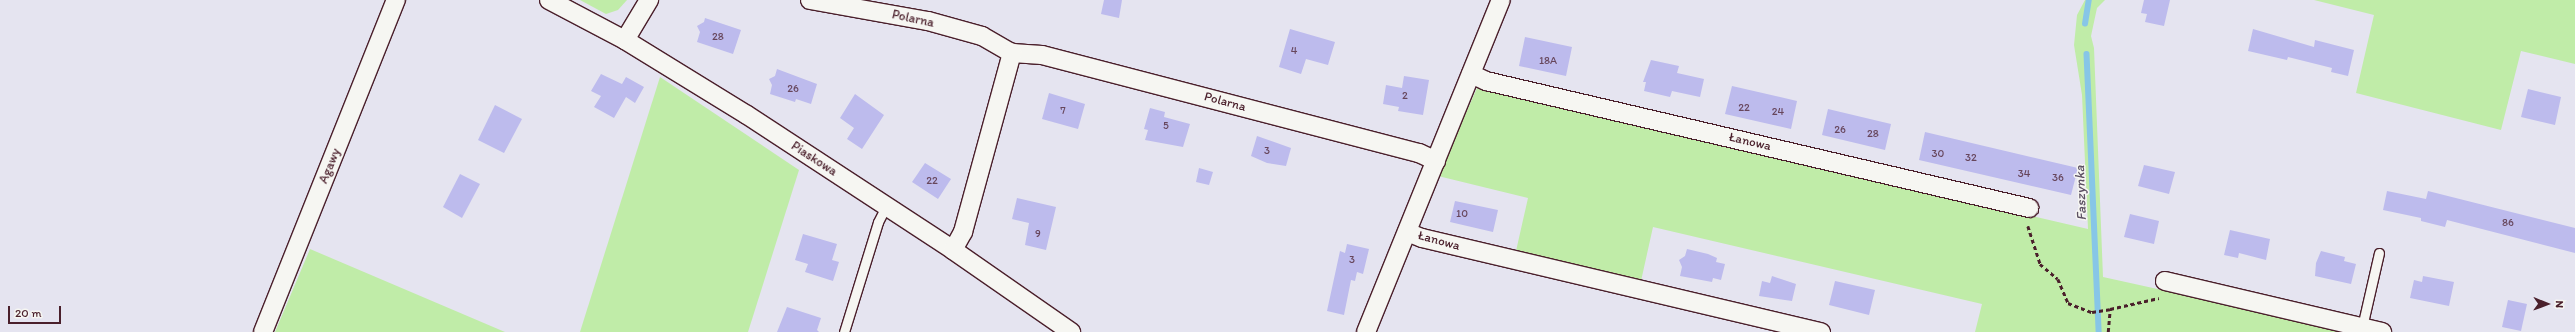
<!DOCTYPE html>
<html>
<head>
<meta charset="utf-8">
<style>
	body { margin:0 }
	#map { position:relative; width:2575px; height:332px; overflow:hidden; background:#e5e4f0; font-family:Itim,sans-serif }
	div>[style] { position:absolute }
	.green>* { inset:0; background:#c0eca8 }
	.stream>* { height:5.5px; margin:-2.75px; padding:0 2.75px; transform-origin:2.75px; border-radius:2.75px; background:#87c6e7 }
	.building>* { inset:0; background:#bdbbed }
	.path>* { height:2.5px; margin-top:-1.25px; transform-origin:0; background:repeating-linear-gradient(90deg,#4a1f2b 0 4px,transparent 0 7px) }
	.roads { filter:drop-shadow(1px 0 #4a1f2b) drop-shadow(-1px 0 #4a1f2b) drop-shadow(0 1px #4a1f2b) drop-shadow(0 -1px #4a1f2b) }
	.lane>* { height:9px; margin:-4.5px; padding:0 4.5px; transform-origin:4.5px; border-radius:4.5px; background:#f6f6f2 }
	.street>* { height:18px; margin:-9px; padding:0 9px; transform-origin:9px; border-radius:9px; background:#f6f6f2 }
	span { translate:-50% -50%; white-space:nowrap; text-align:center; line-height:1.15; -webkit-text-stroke:3px #f6f6f2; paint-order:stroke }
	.number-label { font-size:11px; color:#67465c }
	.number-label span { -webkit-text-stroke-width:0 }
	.street-label { font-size:13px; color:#4a1f2b }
	.water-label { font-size:14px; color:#5c5163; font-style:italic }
	.north { position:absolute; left:2527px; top:284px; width:40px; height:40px; -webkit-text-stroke:3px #f6f6f2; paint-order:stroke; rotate:91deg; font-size:11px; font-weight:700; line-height:16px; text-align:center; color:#4a1f2b }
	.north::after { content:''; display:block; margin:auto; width:14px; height:18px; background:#4a1f2b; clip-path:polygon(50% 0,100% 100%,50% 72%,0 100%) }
	.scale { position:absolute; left:8px; top:306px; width:53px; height:18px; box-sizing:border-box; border:2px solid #4a1f2b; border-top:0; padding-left:5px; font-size:12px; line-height:14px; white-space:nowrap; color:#4a1f2b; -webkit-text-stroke:3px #f6f6f2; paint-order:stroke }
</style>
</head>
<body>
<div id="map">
	<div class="green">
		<div style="clip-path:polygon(580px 0,627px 0,618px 10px,606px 14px)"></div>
		<div style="clip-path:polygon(2085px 0,2105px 0,2097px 8px,2091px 36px,2094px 48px,2103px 277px,2352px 332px,1975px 332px,1982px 304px,1653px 227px,1641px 281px,1516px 251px,1528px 198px,1438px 176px,1477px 88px,2088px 229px,2082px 95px,2074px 45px,2077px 15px)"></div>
		<div style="clip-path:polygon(2314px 0,2575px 0,2575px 64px,2521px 51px,2501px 130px,2356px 93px,2374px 15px)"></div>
		<div style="clip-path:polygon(660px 77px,799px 170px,748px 332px,580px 332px)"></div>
		<div style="clip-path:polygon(310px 249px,505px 332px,275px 332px)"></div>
	</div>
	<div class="stream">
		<div style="left:2085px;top:24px;width:24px;rotate:-81deg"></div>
		<div style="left:2087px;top:54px;width:278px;rotate:87.5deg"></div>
	</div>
	<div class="building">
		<div style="clip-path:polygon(1104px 0,1122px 0,1119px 18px,1101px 14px)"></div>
		<div style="clip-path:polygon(2144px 0,2170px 0,2164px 26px,2145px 22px,2147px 14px,2141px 13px)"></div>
		<div style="clip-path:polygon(705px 18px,741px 30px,733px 54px,697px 42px,700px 32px,697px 26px,704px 22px)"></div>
		<div style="clip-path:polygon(1290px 29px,1335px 42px,1328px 65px,1306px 59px,1301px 74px,1279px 67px)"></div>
		<div style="clip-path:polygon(2253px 29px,2314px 47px,2315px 40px,2354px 50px,2348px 76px,2331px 72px,2332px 68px,2288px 57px,2287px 60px,2248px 51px)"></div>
		<div style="clip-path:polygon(1525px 37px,1572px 47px,1566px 76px,1519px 66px)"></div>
		<div style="clip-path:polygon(1651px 60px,1679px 66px,1677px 73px,1704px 79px,1700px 97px,1672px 91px,1670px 97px,1644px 91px,1646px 82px,1643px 82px)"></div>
		<div style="clip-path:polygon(777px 69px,817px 84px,811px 104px,796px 99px,795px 102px,770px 94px,772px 85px,769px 79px,775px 76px)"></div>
		<div style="clip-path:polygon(601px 74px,622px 84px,626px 77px,644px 87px,635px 103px,626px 97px,614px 118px,594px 107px,601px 96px,591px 91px)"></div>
		<div style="clip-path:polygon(1404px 76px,1429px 80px,1423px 115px,1398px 111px,1399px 107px,1383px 104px,1386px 85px,1402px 88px)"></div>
		<div style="clip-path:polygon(1732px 86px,1797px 101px,1791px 129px,1725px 114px)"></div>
		<div style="clip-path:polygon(2528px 89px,2561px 97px,2555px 125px,2521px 117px)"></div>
		<div style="clip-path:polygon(1049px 93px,1085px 104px,1078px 129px,1042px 119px)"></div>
		<div style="clip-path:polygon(855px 94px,884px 115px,862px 149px,847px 139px,854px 128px,840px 118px)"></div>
		<div style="clip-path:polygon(495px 105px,522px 119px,504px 153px,478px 140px)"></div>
		<div style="clip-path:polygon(1150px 108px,1165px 112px,1164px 117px,1190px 124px,1183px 147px,1145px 140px,1148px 130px,1144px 129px)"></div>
		<div style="clip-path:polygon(1828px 109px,1891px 124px,1885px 150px,1822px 135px)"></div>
		<div style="clip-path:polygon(1925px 132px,2078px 168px,2071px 195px,1919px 160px)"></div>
		<div style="clip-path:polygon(1257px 136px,1291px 148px,1286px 166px,1267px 163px,1251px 156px)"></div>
		<div style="clip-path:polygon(925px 163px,951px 179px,938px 199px,912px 182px)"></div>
		<div style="clip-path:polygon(2144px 165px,2175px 172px,2169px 194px,2138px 186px)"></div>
		<div style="clip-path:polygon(1199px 168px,1213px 172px,1209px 185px,1196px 182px)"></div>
		<div style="clip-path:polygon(460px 174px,480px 184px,462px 218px,443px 207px)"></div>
		<div style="clip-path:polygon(2387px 191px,2426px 199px,2428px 191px,2575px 228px,2575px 253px,2447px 220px,2445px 227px,2421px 221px,2421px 218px,2383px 210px)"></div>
		<div style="clip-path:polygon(1017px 198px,1056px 207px,1046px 250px,1025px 245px,1029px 223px,1012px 219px)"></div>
		<div style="clip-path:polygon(1455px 201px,1498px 210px,1493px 232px,1450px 222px)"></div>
		<div style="clip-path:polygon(2130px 214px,2159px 221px,2154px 244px,2124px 237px)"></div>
		<div style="clip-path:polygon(2230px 230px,2270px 239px,2266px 260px,2239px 253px,2238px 258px,2224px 255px)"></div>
		<div style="clip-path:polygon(803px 234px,837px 244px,832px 260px,839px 262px,833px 281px,805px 272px,808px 264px,795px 260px)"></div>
		<div style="clip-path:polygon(1347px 244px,1369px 249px,1363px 274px,1357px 272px,1355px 281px,1351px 280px,1344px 315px,1327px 311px,1340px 251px,1345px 253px)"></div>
		<div style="clip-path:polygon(1687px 249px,1708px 254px,1717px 258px,1716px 262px,1725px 264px,1721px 280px,1713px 278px,1712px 282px,1680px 276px,1682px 267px,1679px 260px,1685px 256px)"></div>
		<div style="clip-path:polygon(2321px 251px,2345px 257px,2344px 261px,2356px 264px,2351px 284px,2315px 276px,2316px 263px)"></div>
		<div style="clip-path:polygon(1772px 276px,1796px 284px,1792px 301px,1759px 296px,1762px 281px,1770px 283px)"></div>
		<div style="clip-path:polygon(2423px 276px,2454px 282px,2449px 306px,2410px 298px,2414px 280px,2422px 282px)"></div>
		<div style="clip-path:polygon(1835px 281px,1875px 290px,1869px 315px,1829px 305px)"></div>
		<div style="clip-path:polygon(2508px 300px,2527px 304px,2521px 331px,2502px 327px)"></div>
		<div style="clip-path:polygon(787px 307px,821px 318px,817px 330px,819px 332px,777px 332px)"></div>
	</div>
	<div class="path">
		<div style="left:2028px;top:226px;width:40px;rotate:72deg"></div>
		<div style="left:2040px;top:264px;width:23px;rotate:40deg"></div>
		<div style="left:2058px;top:279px;width:26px;rotate:67deg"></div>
		<div style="left:2068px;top:303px;width:26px;rotate:21deg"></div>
		<div style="left:2092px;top:312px;width:18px;rotate:-9deg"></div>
		<div style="left:2108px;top:332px;width:23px;rotate:-85deg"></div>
		<div style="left:2110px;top:309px;width:50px;rotate:-12.7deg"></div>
	</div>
	<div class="roads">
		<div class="lane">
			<div style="left:2362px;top:327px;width:76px;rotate:-77.1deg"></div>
			<div style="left:844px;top:332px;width:115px;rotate:-72.8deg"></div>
			<div style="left:878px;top:222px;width:18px;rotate:-63deg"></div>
		</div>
		<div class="street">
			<div style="left:549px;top:0;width:86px;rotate:27.8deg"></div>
			<div style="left:625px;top:40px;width:143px;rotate:31.6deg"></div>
			<div style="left:747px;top:115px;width:246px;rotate:33.2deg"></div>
			<div style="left:953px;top:250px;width:144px;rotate:34.8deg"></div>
			<div style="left:810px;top:0;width:120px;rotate:10.1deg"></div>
			<div style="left:928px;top:21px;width:56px;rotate:15.5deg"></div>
			<div style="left:982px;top:36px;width:34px;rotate:30deg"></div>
			<div style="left:1012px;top:53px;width:30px;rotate:4deg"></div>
			<div style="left:1042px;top:55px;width:390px;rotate:14.6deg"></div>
			<div style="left:1419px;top:153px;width:19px;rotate:25deg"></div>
			<div style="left:625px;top:40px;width:47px;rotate:-59deg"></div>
			<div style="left:1471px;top:74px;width:17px;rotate:25deg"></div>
			<div style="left:1486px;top:81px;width:558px;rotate:13.16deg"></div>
			<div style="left:1407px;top:232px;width:16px;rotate:22deg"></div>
			<div style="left:1422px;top:238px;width:410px;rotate:13.3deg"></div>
			<div style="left:953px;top:250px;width:21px;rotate:-61deg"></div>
			<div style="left:963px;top:232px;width:186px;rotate:-74.7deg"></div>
			<div style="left:2165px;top:281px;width:223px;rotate:13.2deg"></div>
			<div style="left:263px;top:332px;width:358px;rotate:-68.2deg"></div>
			<div style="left:1366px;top:332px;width:358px;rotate:-67.9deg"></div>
		</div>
	</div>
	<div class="number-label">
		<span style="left:718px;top:37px">28</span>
		<span style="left:1294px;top:51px">4</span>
		<span style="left:1548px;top:61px">18A</span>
		<span style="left:793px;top:89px">26</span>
		<span style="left:1405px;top:96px">2</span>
		<span style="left:1744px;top:108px">22</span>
		<span style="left:1063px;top:111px">7</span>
		<span style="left:1778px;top:112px">24</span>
		<span style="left:1166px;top:126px">5</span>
		<span style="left:1840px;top:130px">26</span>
		<span style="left:1873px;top:134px">28</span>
		<span style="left:1267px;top:151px">3</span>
		<span style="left:1938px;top:154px">30</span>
		<span style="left:1971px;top:158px">32</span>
		<span style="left:2024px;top:174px">34</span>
		<span style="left:2058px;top:178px">36</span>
		<span style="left:932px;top:181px">22</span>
		<span style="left:1462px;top:214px">10</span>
		<span style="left:2508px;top:223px">86</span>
		<span style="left:1038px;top:234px">9</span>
		<span style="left:1352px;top:260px">3</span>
	</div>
	<div class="street-label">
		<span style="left:913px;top:19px;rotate:12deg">Polarna</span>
		<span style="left:1225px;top:102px;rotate:15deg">Polarna</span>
		<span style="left:1750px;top:142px;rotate:13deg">Łanowa</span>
		<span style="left:814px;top:159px;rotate:33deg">Piaskowa</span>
		<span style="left:330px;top:166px;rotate:-68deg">Agawy</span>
		<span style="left:1439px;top:241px;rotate:15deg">Łanowa</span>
	</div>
	<div class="water-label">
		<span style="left:2081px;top:193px;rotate:-92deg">Faszynka</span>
	</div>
	<div class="north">N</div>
	<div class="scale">20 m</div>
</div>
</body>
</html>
